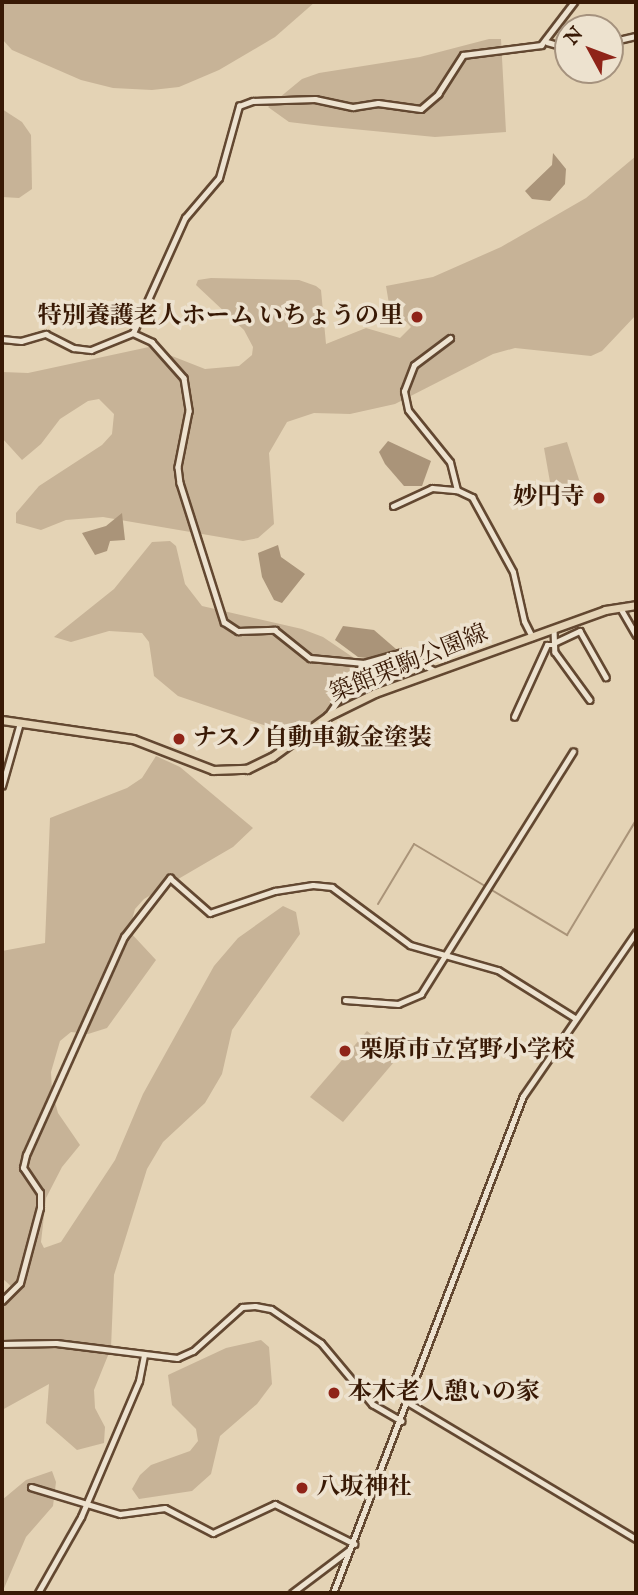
<!DOCTYPE html>
<html>
<head>
<meta charset="utf-8">
<style>
	body { margin:0 }
	#map { position:relative; width:638px; height:1595px; overflow:hidden; background:#e4d3b5; font-family:"IM FELL English","Noto Serif JP",serif }
	div>[style] { position:absolute }
	.green>* { inset:0; background:#c7b397 }
	.water>* { inset:0; background:#aa9479 }
	.stream>* { height:2px; margin:-1px; padding:0 1px; transform-origin:1px; border-radius:1px; background:#aa9479 }
	.roads { filter:drop-shadow(2px 0 #634831) drop-shadow(-2px 0 #634831) drop-shadow(0 2px #634831) drop-shadow(0 -2px #634831) }
	.minor>* { height:4.5px; margin:-2.25px; padding:0 2.25px; transform-origin:2.25px; border-radius:2.25px; background:#ede2cf }
	.tertiary>* { height:5px; margin:-2.5px; padding:0 2.5px; transform-origin:2.5px; border-radius:2.5px; background:#ede2cf }
	.primary>* { height:7px; margin:-3.5px; padding:0 3.5px; transform-origin:3.5px; border-radius:3.5px; background:#e4d3b5 }
	.dots>* { width:19px; height:19px; translate:-50% -50%; box-sizing:border-box; border:4px solid #ede2cf; border-radius:50% }
	span { translate:-50% -50%; white-space:nowrap; text-align:center; line-height:1.15; -webkit-text-stroke:7px #ede2cf; paint-order:stroke }
	.poi-label { font-size:24px; color:#381905; font-weight:700 }
	.right { translate:-100% -50%; text-align:right }
	.left { translate:0 -50%; text-align:left }
	.street-label { font-size:24px; color:#381905 }
	.frame { position:absolute; inset:0; border:4px solid #381905; pointer-events:none }
	.north { position:absolute; left:554px; top:14px; width:70px; height:70px; box-sizing:border-box; background:#ede2cf; border:2px solid #a5927e; border-radius:50%; rotate:311deg; font-size:19px; font-weight:700; line-height:28px; text-align:center; color:#381905 }
	.north::after { content:''; display:block; margin:auto; width:24px; height:32px; background:#8f2418; clip-path:polygon(50% 0,100% 100%,50% 72%,0 100%) }
</style>
</head>
<body>
<div id="map">
	<div class="green">
		<div style="clip-path:polygon(2px 2px,315px 2px,275px 37px,219px 70px,179px 87px,152px 90px,113px 88px,81px 80px,12px 50px,2px 39px)"></div>
		<div style="clip-path:polygon(489px 39px,501px 39px,506px 132px,435px 137px,322px 126px,289px 122px,268px 107px,302px 79px,319px 73px,420px 57px)"></div>
		<div style="clip-path:polygon(2px 109px,22px 122px,31px 135px,32px 189px,19px 198px,2px 197px)"></div>
		<div style="clip-path:polygon(636px 156px,636px 315px,602px 351px,591px 356px,515px 348px,493px 354px,395px 404px,350px 414px,314px 413px,287px 422px,269px 453px,274px 524px,258px 538px,243px 541px,103px 517px,66px 520px,41px 530px,16px 523px,16px 513px,39px 486px,102px 445px,112px 434px,114px 414px,99px 399px,88px 401px,60px 419px,41px 444px,22px 460px,2px 438px,2px 372px,28px 373px,149px 347px,205px 369px,239px 366px,252px 355px,253px 347px,244px 330px,196px 285px,198px 280px,211px 278px,299px 280px,316px 286px,321px 290px,326px 344px,366px 328px,400px 338px,411px 327px,389px 304px,386px 286px,433px 277px,501px 247px,586px 198px)"></div>
		<div style="clip-path:polygon(567px 442px,582px 489px,564px 496px,550px 482px,544px 448px)"></div>
		<div style="clip-path:polygon(170px 541px,176px 546px,185px 584px,202px 606px,302px 629px,323px 637px,354px 658px,367px 680px,348px 712px,307px 733px,284px 732px,178px 696px,154px 676px,149px 642px,142px 633px,109px 631px,71px 642px,54px 637px,114px 589px,152px 542px)"></div>
		<div style="clip-path:polygon(156px 756px,180px 767px,253px 828px,233px 847px,144px 899px,135px 909px,129px 931px,156px 960px,107px 1028px,88px 1034px,71px 1032px,60px 1041px,51px 1072px,52px 1091px,58px 1113px,80px 1145px,62px 1167px,46px 1198px,41px 1242px,44px 1248px,61px 1242px,115px 1160px,143px 1094px,214px 966px,238px 938px,283px 906px,296px 912px,300px 934px,232px 1030px,222px 1074px,205px 1103px,163px 1142px,147px 1169px,114px 1275px,111px 1348px,94px 1390px,95px 1408px,105px 1427px,104px 1443px,77px 1450px,46px 1423px,49px 1384px,2px 1410px,2px 1299px,13px 1288px,2px 1278px,2px 951px,45px 943px,50px 818px,127px 788px,142px 778px)"></div>
		<div style="clip-path:polygon(367px 1031px,399px 1056px,343px 1122px,310px 1097px)"></div>
		<div style="clip-path:polygon(261px 1340px,269px 1347px,272px 1384px,257px 1404px,220px 1436px,211px 1474px,192px 1491px,139px 1499px,132px 1489px,140px 1475px,151px 1465px,190px 1451px,198px 1441px,196px 1429px,172px 1405px,168px 1375px,226px 1348px)"></div>
		<div style="clip-path:polygon(52px 1471px,56px 1482px,53px 1506px,26px 1537px,2px 1593px,2px 1500px,26px 1480px)"></div>
	</div>
	<div class="water">
		<div style="clip-path:polygon(553px 153px,566px 169px,565px 184px,550px 201px,532px 199px,525px 191px,552px 165px)"></div>
		<div style="clip-path:polygon(388px 441px,431px 461px,422px 486px,404px 486px,385px 464px,379px 452px)"></div>
		<div style="clip-path:polygon(122px 513px,125px 540px,110px 541px,107px 551px,95px 555px,82px 533px,106px 526px)"></div>
		<div style="clip-path:polygon(278px 545px,281px 557px,305px 574px,282px 603px,274px 600px,262px 577px,258px 553px)"></div>
		<div style="clip-path:polygon(343px 626px,374px 630px,396px 649px,375px 659px,358px 657px,335px 640px)"></div>
	</div>
	<div class="stream">
		<div style="left:490px;top:889px;width:90px;rotate:30.9deg"></div>
		<div style="left:567px;top:935px;width:134px;rotate:-59deg"></div>
		<div style="left:378px;top:904px;width:70px;rotate:-59deg"></div>
		<div style="left:414px;top:844px;width:82px;rotate:30.6deg"></div>
	</div>
	<div class="roads">
		<div class="minor">
			<div style="left:547px;top:42px;width:22px;rotate:16deg"></div>
			<div style="left:610px;top:42px;width:27px;rotate:-13deg"></div>
			<div style="left:133px;top:333px;width:126px;rotate:-65.7deg"></div>
			<div style="left:185px;top:218px;width:52px;rotate:-49.6deg"></div>
			<div style="left:219px;top:178px;width:75px;rotate:-74.5deg"></div>
			<div style="left:239px;top:106px;width:15px;rotate:-20deg"></div>
			<div style="left:253px;top:101px;width:62px;rotate:-1.8deg"></div>
			<div style="left:315px;top:99px;width:39px;rotate:12deg"></div>
			<div style="left:353px;top:107px;width:25px;rotate:-9deg"></div>
			<div style="left:378px;top:103px;width:43px;rotate:7.9deg"></div>
			<div style="left:421px;top:109px;width:23px;rotate:-41deg"></div>
			<div style="left:438px;top:94px;width:46px;rotate:-57.3deg"></div>
			<div style="left:463px;top:55px;width:79px;rotate:-7.3deg"></div>
			<div style="left:541px;top:45px;width:54px;rotate:-52.5deg"></div>
			<div style="left:2px;top:339px;width:19px;rotate:6deg"></div>
			<div style="left:21px;top:341px;width:26px;rotate:-16deg"></div>
			<div style="left:46px;top:334px;width:31px;rotate:27deg"></div>
			<div style="left:74px;top:348px;width:17px;rotate:7deg"></div>
			<div style="left:91px;top:350px;width:45px;rotate:-22deg"></div>
			<div style="left:133px;top:333px;width:21px;rotate:25deg"></div>
			<div style="left:152px;top:342px;width:48px;rotate:48.4deg"></div>
			<div style="left:184px;top:378px;width:33px;rotate:81deg"></div>
			<div style="left:189px;top:411px;width:57px;rotate:101.1deg"></div>
			<div style="left:178px;top:467px;width:16px;rotate:83deg"></div>
			<div style="left:180px;top:483px;width:146px;rotate:72.4deg"></div>
			<div style="left:224px;top:622px;width:17px;rotate:33deg"></div>
			<div style="left:238px;top:631px;width:37px;rotate:-2deg"></div>
			<div style="left:275px;top:630px;width:45px;rotate:38.7deg"></div>
			<div style="left:310px;top:658px;width:54px;rotate:5.3deg"></div>
			<div style="left:364px;top:663px;width:40px;rotate:-16deg"></div>
			<div style="left:402px;top:652px;width:38px;rotate:30deg"></div>
			<div style="left:620px;top:607px;width:32px;rotate:60deg"></div>
			<div style="left:554px;top:629px;width:23px;rotate:88deg"></div>
			<div style="left:555px;top:652px;width:59px;rotate:53.9deg"></div>
			<div style="left:556px;top:642px;width:26px;rotate:-25deg"></div>
			<div style="left:580px;top:631px;width:53px;rotate:60.5deg"></div>
			<div style="left:328px;top:715px;width:63px;rotate:-55.3deg"></div>
			<div style="left:514px;top:717px;width:79px;rotate:-65.4deg"></div>
			<div style="left:547px;top:645px;width:7px"></div>
			<div style="left:2px;top:786px;width:66px;rotate:-74.1deg"></div>
			<div style="left:345px;top:1000px;width:53px;rotate:4.3deg"></div>
			<div style="left:398px;top:1004px;width:25px;rotate:-23deg"></div>
			<div style="left:421px;top:994px;width:286px;rotate:-57.9deg"></div>
			<div style="left:2px;top:1301px;width:25px;rotate:-45deg"></div>
			<div style="left:20px;top:1283px;width:78px;rotate:-75.1deg"></div>
			<div style="left:40px;top:1208px;width:15px;rotate:-90deg"></div>
			<div style="left:40px;top:1193px;width:30px;rotate:-124deg"></div>
			<div style="left:23px;top:1168px;width:13px;rotate:-77deg"></div>
			<div style="left:26px;top:1155px;width:239px;rotate:-65.8deg"></div>
			<div style="left:124px;top:937px;width:75px;rotate:-52.1deg"></div>
			<div style="left:170px;top:878px;width:53px;rotate:41.2deg"></div>
			<div style="left:210px;top:913px;width:69px;rotate:-18.7deg"></div>
			<div style="left:275px;top:891px;width:38px;rotate:-9deg"></div>
			<div style="left:313px;top:885px;width:19px;rotate:6deg"></div>
			<div style="left:332px;top:887px;width:97px;rotate:36.6deg"></div>
			<div style="left:410px;top:945px;width:91px;rotate:15.9deg"></div>
			<div style="left:498px;top:970px;width:91px;rotate:31.9deg"></div>
			<div style="left:31px;top:1487px;width:93px;rotate:16.9deg"></div>
			<div style="left:120px;top:1514px;width:45px;rotate:-7.6deg"></div>
			<div style="left:165px;top:1508px;width:54px;rotate:27.5deg"></div>
			<div style="left:213px;top:1533px;width:68px;rotate:-25.1deg"></div>
			<div style="left:275px;top:1504px;width:89px;rotate:26.6deg"></div>
			<div style="left:38px;top:1593px;width:87px;rotate:-60.5deg"></div>
			<div style="left:81px;top:1517px;width:148px;rotate:-66.9deg"></div>
			<div style="left:139px;top:1381px;width:26px;rotate:-79deg"></div>
			<div style="left:292px;top:1593px;width:71px;rotate:-37deg"></div>
		</div>
		<div class="tertiary">
			<div style="left:450px;top:338px;width:45px;rotate:143.1deg"></div>
			<div style="left:414px;top:365px;width:28px;rotate:111deg"></div>
			<div style="left:404px;top:391px;width:19px;rotate:78deg"></div>
			<div style="left:408px;top:410px;width:67px;rotate:51.1deg"></div>
			<div style="left:450px;top:462px;width:29px;rotate:76deg"></div>
			<div style="left:393px;top:506px;width:43px;rotate:-24.8deg"></div>
			<div style="left:432px;top:488px;width:25px;rotate:5deg"></div>
			<div style="left:457px;top:490px;width:17px;rotate:25deg"></div>
			<div style="left:472px;top:497px;width:85px;rotate:61.3deg"></div>
			<div style="left:513px;top:572px;width:50px;rotate:77.3deg"></div>
			<div style="left:524px;top:621px;width:18px;rotate:63deg"></div>
			<div style="left:2px;top:1344px;width:54px;rotate:-1.1deg"></div>
			<div style="left:56px;top:1343px;width:122px;rotate:7.1deg"></div>
			<div style="left:177px;top:1358px;width:17px;rotate:-24deg"></div>
			<div style="left:193px;top:1351px;width:66px;rotate:-41.9deg"></div>
			<div style="left:242px;top:1307px;width:13px;rotate:-4deg"></div>
			<div style="left:255px;top:1306px;width:16px;rotate:11deg"></div>
			<div style="left:271px;top:1309px;width:60px;rotate:34.2deg"></div>
			<div style="left:321px;top:1343px;width:80px;rotate:50.1deg"></div>
			<div style="left:372px;top:1404px;width:34px;rotate:30deg"></div>
			<div style="left:407px;top:1402px;width:267px;rotate:30.9deg"></div>
			<div style="left:333px;top:1593px;width:532px;rotate:-69.08deg"></div>
			<div style="left:523px;top:1096px;width:199px;rotate:-55.4deg"></div>
		</div>
		<div class="primary">
			<div style="left:2px;top:720px;width:132px;rotate:8.3deg"></div>
			<div style="left:133px;top:739px;width:86px;rotate:21.2deg"></div>
			<div style="left:213px;top:770px;width:34px;rotate:-2deg"></div>
			<div style="left:247px;top:769px;width:28px;rotate:-26deg"></div>
			<div style="left:272px;top:757px;width:69px;rotate:-36.2deg"></div>
			<div style="left:328px;top:716px;width:52px;rotate:-26.1deg"></div>
			<div style="left:375px;top:693px;width:245px;rotate:-19.8deg"></div>
			<div style="left:605px;top:610px;width:31px;rotate:-9deg"></div>
		</div>
	</div>
	<div class="dots">
		<div style="left:417px;top:317px;background:#8f2418"></div>
		<div style="left:599px;top:498px;background:#8f2418"></div>
		<div style="left:179px;top:739px;background:#8f2418"></div>
		<div style="left:345px;top:1051px;background:#8f2418"></div>
		<div style="left:334px;top:1393px;background:#8f2418"></div>
		<div style="left:302px;top:1488px;background:#8f2418"></div>
	</div>
	<div class="poi-label">
		<span class="right" style="left:403px;top:317px">特別養護老人ホーム いちょうの里</span>
		<span class="right" style="left:585px;top:498px">妙円寺</span>
		<span class="left" style="left:193px;top:739px">ナスノ自動車鈑金塗装</span>
		<span class="left" style="left:359px;top:1051px">栗原市立宮野小学校</span>
		<span class="left" style="left:348px;top:1393px">本木老人憩いの家</span>
		<span class="left" style="left:316px;top:1488px">八坂神社</span>
	</div>
	<div class="street-label">
		<span style="left:409px;top:664px;rotate:-22deg">築館栗駒公園線</span>
	</div>
	<div class="frame"></div>
	<div class="north">N</div>
</div>
</body>
</html>
